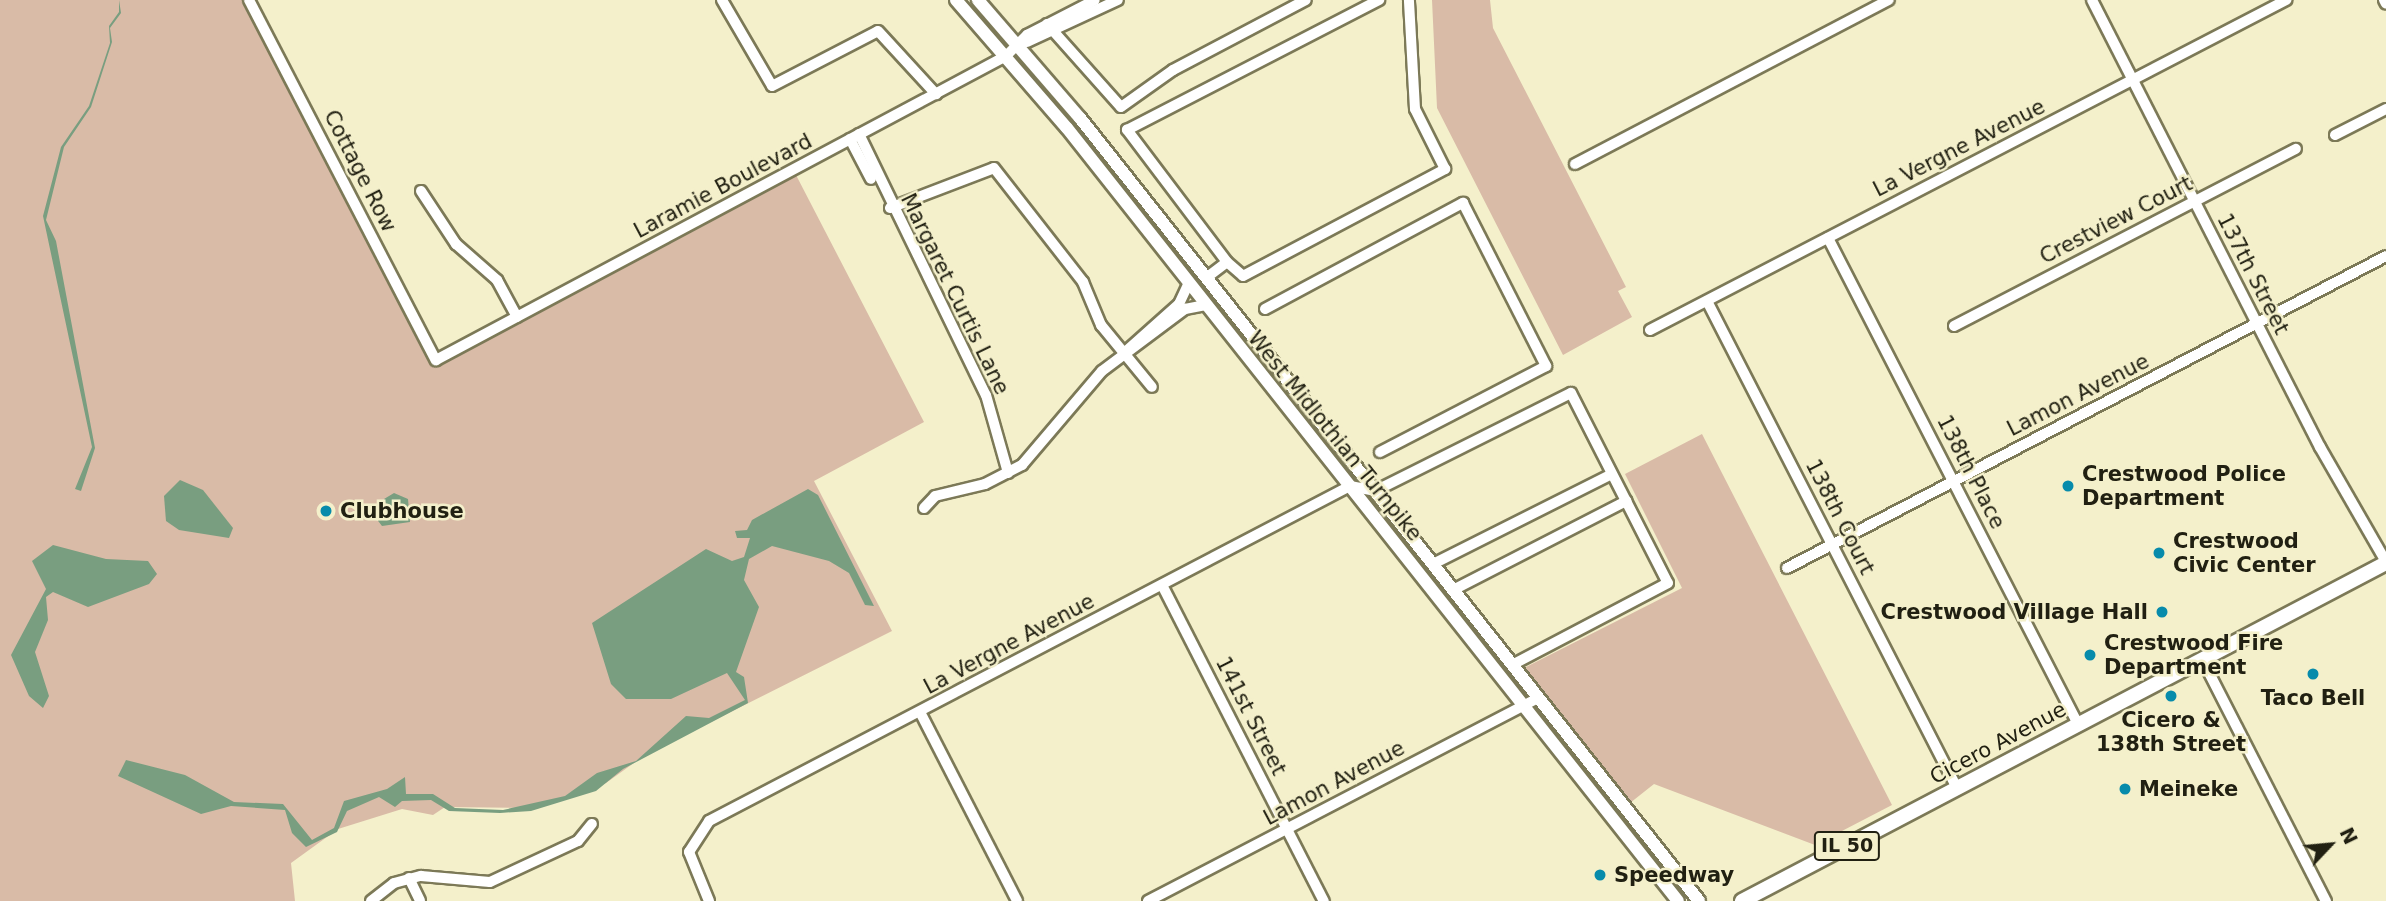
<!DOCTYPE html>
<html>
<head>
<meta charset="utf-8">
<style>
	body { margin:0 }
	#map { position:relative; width:2386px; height:901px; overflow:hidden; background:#f4f0cb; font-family:"DejaVu Sans",sans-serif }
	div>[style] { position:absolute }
	.green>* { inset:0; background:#d9bba7 }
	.water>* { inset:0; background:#799e80 }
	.roads { filter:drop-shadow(2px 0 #7c7957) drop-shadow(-2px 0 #7c7957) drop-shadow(0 2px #7c7957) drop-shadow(0 -2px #7c7957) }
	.minor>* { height:10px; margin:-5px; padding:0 5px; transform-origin:5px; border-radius:5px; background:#fff }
	.secondary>* { height:12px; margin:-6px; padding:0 6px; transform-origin:6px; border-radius:6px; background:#fff }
	.primary>* { height:14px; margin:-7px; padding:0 7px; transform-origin:7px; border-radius:7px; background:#fff }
	.dots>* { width:19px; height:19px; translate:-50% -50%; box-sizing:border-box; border:4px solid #f4f0cb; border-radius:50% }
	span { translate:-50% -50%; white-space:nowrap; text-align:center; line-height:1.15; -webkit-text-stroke:5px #f4f0cb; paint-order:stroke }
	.shield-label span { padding:2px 5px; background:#f4f0cb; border:2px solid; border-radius:5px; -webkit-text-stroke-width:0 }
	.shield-label { font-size:19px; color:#212012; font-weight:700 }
	.street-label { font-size:21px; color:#212012 }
	.poi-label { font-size:21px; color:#212012; font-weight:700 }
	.left { translate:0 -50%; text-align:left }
	.right { translate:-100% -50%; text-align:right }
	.north { position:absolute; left:2295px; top:810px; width:70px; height:70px; -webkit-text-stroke:5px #f4f0cb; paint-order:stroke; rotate:64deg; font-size:19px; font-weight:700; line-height:28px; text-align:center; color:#212012 }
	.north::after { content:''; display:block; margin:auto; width:24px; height:32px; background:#212012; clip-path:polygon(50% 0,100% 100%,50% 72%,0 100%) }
</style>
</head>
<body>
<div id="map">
	<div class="green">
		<div style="clip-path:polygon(0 0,246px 0,436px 367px,796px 175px,924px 422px,814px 481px,892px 631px,645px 755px,606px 783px,532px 808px,445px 807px,433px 815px,402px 809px,338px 829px,291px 863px,295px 901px,0 901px)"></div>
		<div style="clip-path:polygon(1432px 0,1490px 0,1493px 28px,1626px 287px,1618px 291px,1632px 317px,1563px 355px,1437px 108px)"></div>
		<div style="clip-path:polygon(1702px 434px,1892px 805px,1815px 845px,1654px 784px,1630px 803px,1524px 668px,1682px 588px,1625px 474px)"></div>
	</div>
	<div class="water">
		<div style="clip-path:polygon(119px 0,121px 13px,110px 28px,112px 42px,91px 107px,64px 147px,46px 220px,56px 241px,95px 448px,81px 491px,75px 489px,92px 447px,43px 216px,61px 147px,89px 106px,110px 43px,109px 26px,119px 12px)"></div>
		<div style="clip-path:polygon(180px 480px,203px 490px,233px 528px,229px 538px,179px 530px,166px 521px,164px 496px)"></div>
		<div style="clip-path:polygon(808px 489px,818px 495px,874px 606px,865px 605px,849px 573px,829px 561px,772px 546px,749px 559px,744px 580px,759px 607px,736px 672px,744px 677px,748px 703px,623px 769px,596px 791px,531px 811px,500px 813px,449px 811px,431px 800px,402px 801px,395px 807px,379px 797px,347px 811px,337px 832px,306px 847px,292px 833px,285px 810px,231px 806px,201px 814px,118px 776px,126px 760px,185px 775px,234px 802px,283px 804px,312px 840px,334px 828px,344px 801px,387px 789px,405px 777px,406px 794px,433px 794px,455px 808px,503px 810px,565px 796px,597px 773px,636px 761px,686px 716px,709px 718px,745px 700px,727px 673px,671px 699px,626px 699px,611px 684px,592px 623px,706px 549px,732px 561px,744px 557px,750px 538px,737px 538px,735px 531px,747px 530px,752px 520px)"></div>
		<div style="clip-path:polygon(394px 493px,408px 499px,410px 522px,382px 526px,372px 513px,388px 508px,384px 499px)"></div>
		<div style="clip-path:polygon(53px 545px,106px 559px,148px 561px,157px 574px,149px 584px,88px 607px,53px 592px,46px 597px,48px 620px,35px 652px,49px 696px,43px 708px,29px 696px,11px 655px,46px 589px,32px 561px)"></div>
	</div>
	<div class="roads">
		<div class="minor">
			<div style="left:249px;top:0;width:406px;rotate:62.6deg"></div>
			<div style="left:436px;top:360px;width:646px;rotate:-28.07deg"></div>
			<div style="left:1006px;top:56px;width:30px;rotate:-45deg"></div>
			<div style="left:1027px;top:35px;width:76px;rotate:-27.2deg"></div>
			<div style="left:722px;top:0;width:99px;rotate:59.8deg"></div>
			<div style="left:772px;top:86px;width:119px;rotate:-27.4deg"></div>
			<div style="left:878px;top:31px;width:86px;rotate:47.4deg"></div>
			<div style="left:2092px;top:0;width:502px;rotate:62.98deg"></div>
			<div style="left:2320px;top:447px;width:133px;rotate:60.1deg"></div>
			<div style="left:2384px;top:0;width:4px;rotate:63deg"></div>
			<div style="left:1047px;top:24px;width:111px;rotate:48.3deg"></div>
			<div style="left:1121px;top:107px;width:64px;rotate:-35.4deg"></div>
			<div style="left:1173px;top:70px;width:150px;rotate:-27.8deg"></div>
			<div style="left:1027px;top:42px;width:100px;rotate:-24.8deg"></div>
			<div style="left:859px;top:134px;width:290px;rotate:64.1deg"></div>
			<div style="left:986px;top:395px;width:81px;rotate:74.2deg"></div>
			<div style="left:2335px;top:135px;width:57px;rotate:-27deg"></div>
			<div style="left:850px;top:139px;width:45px;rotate:62.3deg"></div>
			<div style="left:1575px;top:164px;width:354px;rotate:-27.6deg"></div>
			<div style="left:421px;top:191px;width:64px;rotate:56.6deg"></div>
			<div style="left:456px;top:244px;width:55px;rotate:41.3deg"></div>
			<div style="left:497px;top:280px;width:42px;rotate:61.6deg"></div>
			<div style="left:890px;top:208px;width:111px;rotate:-21deg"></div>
			<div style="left:994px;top:168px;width:145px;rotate:52deg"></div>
			<div style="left:1083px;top:282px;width:47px;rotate:67.3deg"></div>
			<div style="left:1101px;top:325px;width:80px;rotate:50.6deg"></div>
			<div style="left:1828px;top:238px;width:547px;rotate:62.78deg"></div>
			<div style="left:1227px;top:262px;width:166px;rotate:-127.1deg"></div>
			<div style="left:1127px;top:130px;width:284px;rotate:-27.3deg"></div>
			<div style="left:1206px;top:278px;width:26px;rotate:-37deg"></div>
			<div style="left:1227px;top:262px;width:21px;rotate:41deg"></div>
			<div style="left:1243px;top:276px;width:229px;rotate:-27.9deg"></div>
			<div style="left:1445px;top:169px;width:67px;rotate:-116.6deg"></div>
			<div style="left:1415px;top:109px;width:109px;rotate:-93.2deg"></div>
			<div style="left:1707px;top:301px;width:547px;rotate:62.83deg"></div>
			<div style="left:1265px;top:309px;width:225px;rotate:-28.2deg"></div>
			<div style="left:1463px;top:203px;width:183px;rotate:63deg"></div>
			<div style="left:1546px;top:366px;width:187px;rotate:152.6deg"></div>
			<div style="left:1954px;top:326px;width:385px;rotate:-27.4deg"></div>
			<div style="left:1650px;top:330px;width:717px;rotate:-27.42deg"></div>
			<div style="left:1124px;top:353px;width:74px;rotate:-41.7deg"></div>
			<div style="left:1179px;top:304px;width:23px;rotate:-65deg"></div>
			<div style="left:924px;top:508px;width:16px;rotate:-47deg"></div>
			<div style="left:935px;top:496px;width:51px;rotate:-13.5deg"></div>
			<div style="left:985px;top:484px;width:42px;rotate:-27.2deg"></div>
			<div style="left:1022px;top:465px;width:123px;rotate:-49.6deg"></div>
			<div style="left:1102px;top:371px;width:104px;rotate:-36.8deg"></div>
			<div style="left:1185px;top:309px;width:21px;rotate:-11deg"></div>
			<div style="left:1433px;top:564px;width:200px;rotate:-26.7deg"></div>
			<div style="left:1787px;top:568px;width:675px;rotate:-27.51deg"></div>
			<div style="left:1162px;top:585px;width:355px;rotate:62.9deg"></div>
			<div style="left:1453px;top:590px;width:195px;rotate:-27.2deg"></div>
			<div style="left:2202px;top:659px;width:272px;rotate:62.9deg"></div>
			<div style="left:920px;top:712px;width:212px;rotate:62.8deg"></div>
			<div style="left:409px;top:878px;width:25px;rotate:64deg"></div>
			<div style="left:371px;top:901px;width:29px;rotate:-38deg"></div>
			<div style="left:394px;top:883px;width:28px;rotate:-15deg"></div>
			<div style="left:421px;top:876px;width:69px;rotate:5deg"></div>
			<div style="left:490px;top:882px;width:97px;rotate:-25deg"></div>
			<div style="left:578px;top:841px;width:22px;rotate:-51deg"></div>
			<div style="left:709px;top:901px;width:53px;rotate:-112.2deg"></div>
			<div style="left:689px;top:852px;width:37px;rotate:-57deg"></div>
			<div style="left:709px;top:821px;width:723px;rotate:-27.59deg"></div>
			<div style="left:1350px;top:486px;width:25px;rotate:11deg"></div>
			<div style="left:1375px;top:491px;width:219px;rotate:-26.6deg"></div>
			<div style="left:1571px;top:393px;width:213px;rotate:63deg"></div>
			<div style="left:1668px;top:583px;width:176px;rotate:152.3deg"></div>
			<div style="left:1148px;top:901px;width:440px;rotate:-27.5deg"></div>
		</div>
		<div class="secondary">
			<div style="left:956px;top:0;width:169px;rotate:49.1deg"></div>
			<div style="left:1067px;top:128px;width:985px;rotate:51.68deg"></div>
			<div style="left:978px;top:0;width:156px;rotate:49.2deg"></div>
			<div style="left:1080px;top:118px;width:998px;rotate:51.67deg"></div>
		</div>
		<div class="primary">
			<div style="left:1742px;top:901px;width:727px;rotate:-27.69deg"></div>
		</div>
	</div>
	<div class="dots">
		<div style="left:2068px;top:486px;background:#078bab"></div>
		<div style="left:326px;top:511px;background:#078bab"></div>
		<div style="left:2159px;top:553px;background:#078bab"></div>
		<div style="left:2162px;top:612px;background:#078bab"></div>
		<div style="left:2090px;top:655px;background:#078bab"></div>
		<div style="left:2313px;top:674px;background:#078bab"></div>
		<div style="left:2171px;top:696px;background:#078bab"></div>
		<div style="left:2125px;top:789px;background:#078bab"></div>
		<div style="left:1600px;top:875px;background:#078bab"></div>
	</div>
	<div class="shield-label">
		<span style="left:1847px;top:846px">IL 50</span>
	</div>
	<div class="street-label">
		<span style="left:1959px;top:148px;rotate:-27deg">La Vergne Avenue</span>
		<span style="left:360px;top:171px;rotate:63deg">Cottage Row</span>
		<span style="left:723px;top:186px;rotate:-28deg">Laramie Boulevard</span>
		<span style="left:2116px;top:220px;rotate:-27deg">Crestview Court</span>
		<span style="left:2253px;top:274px;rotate:63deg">137th Street</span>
		<span style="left:955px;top:294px;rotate:64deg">Margaret Curtis Lane</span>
		<span style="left:2078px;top:395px;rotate:-27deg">Lamon Avenue</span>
		<span style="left:1335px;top:436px;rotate:51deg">West Midlothian Turnpike</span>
		<span style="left:1971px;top:472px;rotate:63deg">138th Place</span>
		<span style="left:1840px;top:517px;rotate:63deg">138th Court</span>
		<span style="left:1009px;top:644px;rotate:-28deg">La Vergne Avenue</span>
		<span style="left:1251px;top:716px;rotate:63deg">141st Street</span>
		<span style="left:1998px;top:743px;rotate:-28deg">Cicero Avenue</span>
		<span style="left:1334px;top:783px;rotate:-28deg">Lamon Avenue</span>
	</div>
	<div class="poi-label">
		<span class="left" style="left:2082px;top:486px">Crestwood Police<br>Department</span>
		<span class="left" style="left:340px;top:511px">Clubhouse</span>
		<span class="left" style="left:2173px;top:553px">Crestwood<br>Civic Center</span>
		<span class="right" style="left:2148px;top:612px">Crestwood Village Hall</span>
		<span class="left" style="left:2104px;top:655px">Crestwood Fire<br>Department</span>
		<span style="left:2313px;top:698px">Taco Bell</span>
		<span style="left:2171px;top:732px">Cicero &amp;<br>138th Street</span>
		<span class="left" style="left:2139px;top:789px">Meineke</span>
		<span class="left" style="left:1614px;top:875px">Speedway</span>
	</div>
	<div class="north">N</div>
</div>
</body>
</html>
